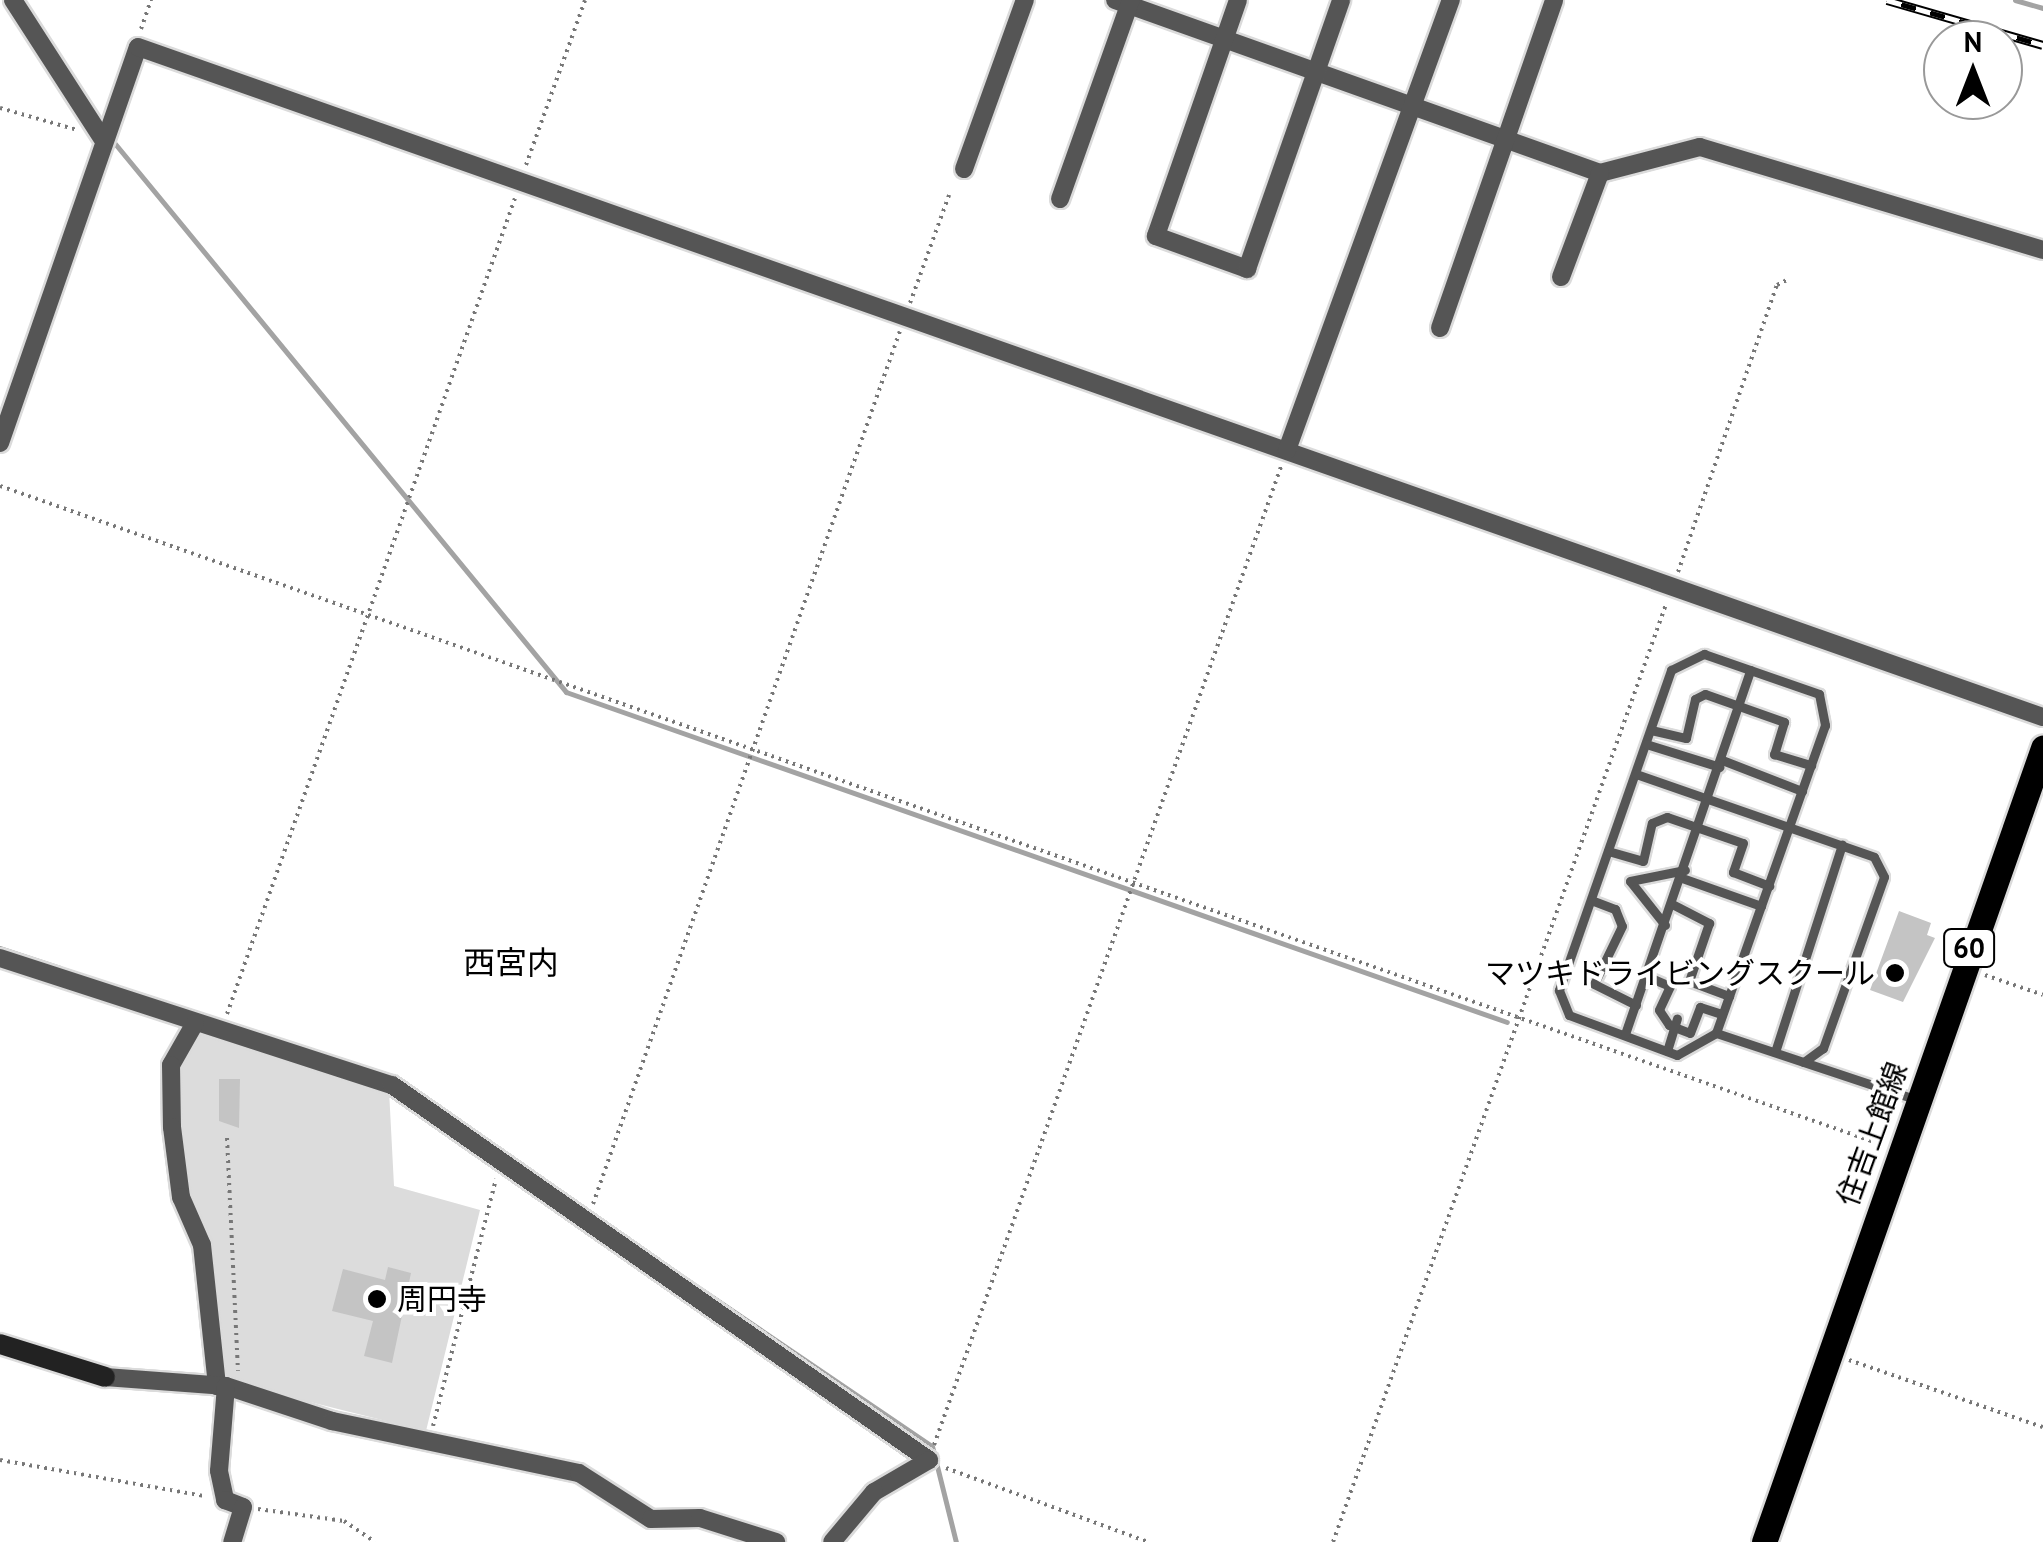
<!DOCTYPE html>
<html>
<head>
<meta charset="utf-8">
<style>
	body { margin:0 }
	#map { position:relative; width:2043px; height:1542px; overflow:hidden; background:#fff; font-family:"PT Sans","Noto Sans JP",sans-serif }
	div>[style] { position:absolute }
	.green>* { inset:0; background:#dcdcdc }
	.stream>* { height:5px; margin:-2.5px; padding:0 2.5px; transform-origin:2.5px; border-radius:2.5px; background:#a3a3a3 }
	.building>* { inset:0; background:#c4c4c4 }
	.path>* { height:4px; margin-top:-2px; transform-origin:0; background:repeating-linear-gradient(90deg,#777 0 2.5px,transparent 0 7.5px) }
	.roads { filter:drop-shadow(2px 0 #dbdbdb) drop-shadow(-2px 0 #dbdbdb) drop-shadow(0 2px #dbdbdb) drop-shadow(0 -2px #dbdbdb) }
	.lane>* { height:9px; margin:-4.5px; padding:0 4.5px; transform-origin:4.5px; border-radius:4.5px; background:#555 }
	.street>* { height:18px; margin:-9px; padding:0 9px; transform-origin:9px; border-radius:9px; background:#555 }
	.secondary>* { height:20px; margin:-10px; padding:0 10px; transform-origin:10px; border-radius:10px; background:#222 }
	.primary>* { height:25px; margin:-12.5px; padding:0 12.5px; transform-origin:12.5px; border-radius:12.5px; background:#000 }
	.rail>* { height:9px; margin-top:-4.5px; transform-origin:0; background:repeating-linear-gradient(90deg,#fff 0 15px,#000 0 30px); box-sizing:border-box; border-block:2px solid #000 }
	.dots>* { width:28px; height:28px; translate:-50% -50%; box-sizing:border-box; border:5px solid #fff; border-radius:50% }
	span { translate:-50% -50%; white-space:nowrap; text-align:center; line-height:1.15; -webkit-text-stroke:8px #fff; paint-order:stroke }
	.shield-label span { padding:2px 8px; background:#fff; border:2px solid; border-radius:8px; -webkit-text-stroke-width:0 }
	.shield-label { font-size:28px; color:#000; font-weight:700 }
	.poi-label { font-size:30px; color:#000 }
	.right { translate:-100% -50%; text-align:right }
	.left { translate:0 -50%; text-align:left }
	.street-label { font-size:30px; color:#000 }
	.neighbourhood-label { font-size:32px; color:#000 }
	.north { position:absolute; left:1923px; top:20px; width:100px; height:100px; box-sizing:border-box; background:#fff; border:2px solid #999; border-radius:50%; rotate:0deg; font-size:28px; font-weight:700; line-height:40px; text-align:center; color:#000 }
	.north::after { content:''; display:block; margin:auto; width:35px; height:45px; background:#000; clip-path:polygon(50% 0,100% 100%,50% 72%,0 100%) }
</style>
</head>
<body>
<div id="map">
	<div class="green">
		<div style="clip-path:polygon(198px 1028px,389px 1090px,394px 1186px,480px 1210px,426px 1431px,222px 1380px,176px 1129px,178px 1063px)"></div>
	</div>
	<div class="stream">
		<div style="left:2015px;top:0;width:29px;rotate:16deg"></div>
		<div style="left:112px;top:140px;width:715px;rotate:50.56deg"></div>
		<div style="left:566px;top:692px;width:997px;rotate:19.33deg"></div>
		<div style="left:0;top:948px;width:63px;rotate:18.4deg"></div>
		<div style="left:624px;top:1237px;width:372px;rotate:34.2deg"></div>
		<div style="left:932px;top:1446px;width:99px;rotate:76deg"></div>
	</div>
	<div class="building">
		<div style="clip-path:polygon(1899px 911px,1931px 923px,1927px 935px,1935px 938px,1903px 1002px,1870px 990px)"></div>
		<div style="clip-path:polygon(219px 1079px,240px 1079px,239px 1128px,219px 1121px)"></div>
		<div style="clip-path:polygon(388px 1267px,411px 1273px,392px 1363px,364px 1356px,373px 1321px,332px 1311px,343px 1269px,385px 1280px)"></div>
	</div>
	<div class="path">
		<div style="left:141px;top:29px;width:31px;rotate:-71deg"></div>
		<div style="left:0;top:108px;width:80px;rotate:15.9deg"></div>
		<div style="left:526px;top:165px;width:175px;rotate:-70.3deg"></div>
		<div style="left:910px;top:303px;width:115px;rotate:-70.1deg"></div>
		<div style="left:0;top:486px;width:1995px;rotate:19.29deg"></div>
		<div style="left:1678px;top:572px;width:304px;rotate:-71deg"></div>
		<div style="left:1777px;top:285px;width:13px;rotate:-27deg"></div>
		<div style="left:1985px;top:975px;width:61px;rotate:19deg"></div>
		<div style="left:227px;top:1014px;width:865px;rotate:-70.56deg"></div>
		<div style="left:227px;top:1138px;width:233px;rotate:87.3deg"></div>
		<div style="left:593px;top:1204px;width:925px;rotate:-70.63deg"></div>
		<div style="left:1849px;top:1360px;width:205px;rotate:19.1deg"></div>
		<div style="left:433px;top:1426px;width:255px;rotate:-75.7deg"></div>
		<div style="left:934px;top:1445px;width:1041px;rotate:-70.47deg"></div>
		<div style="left:0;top:1460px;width:208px;rotate:10deg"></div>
		<div style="left:946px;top:1468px;width:215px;rotate:20.1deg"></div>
		<div style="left:258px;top:1509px;width:87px;rotate:7.9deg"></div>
		<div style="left:344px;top:1521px;width:37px;rotate:34deg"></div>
		<div style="left:1333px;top:1542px;width:995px;rotate:-70.45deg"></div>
	</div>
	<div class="roads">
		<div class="lane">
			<div style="left:1704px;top:654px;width:122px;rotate:19.2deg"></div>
			<div style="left:1819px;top:694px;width:32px;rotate:79deg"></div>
			<div style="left:1825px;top:725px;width:327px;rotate:109.5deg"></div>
			<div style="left:1716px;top:1033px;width:45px;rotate:150.6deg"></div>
			<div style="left:1677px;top:1055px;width:115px;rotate:-159.7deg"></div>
			<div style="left:1569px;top:1015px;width:27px;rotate:-112deg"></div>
			<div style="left:1559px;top:990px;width:339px;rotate:-70.7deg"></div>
			<div style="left:1671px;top:670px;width:37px;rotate:-26deg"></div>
			<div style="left:1651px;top:730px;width:36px;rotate:13deg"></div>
			<div style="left:1686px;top:738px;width:40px;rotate:-77deg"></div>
			<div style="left:1695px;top:699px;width:11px;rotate:-27deg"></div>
			<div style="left:1705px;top:694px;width:84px;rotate:19.5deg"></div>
			<div style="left:1784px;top:722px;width:34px;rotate:107deg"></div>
			<div style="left:1774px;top:754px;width:39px;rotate:17deg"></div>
			<div style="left:1646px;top:744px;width:77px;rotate:17.3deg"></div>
			<div style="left:1722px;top:760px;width:86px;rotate:21.2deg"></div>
			<div style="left:1636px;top:774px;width:252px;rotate:19.2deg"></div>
			<div style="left:1874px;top:857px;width:22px;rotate:63deg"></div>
			<div style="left:1884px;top:877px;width:182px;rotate:109.6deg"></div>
			<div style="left:1823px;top:1048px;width:24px;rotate:144deg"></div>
			<div style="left:1608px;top:851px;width:36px;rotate:16deg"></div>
			<div style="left:1643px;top:861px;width:39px;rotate:-77deg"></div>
			<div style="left:1652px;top:823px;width:16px;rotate:-22deg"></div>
			<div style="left:1667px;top:817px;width:80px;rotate:18.9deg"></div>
			<div style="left:1743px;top:843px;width:31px;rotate:109deg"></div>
			<div style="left:1733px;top:872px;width:39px;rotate:21deg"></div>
			<div style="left:1682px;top:878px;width:84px;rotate:19.5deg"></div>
			<div style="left:1591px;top:900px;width:26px;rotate:21deg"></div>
			<div style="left:1615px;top:909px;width:18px;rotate:68deg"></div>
			<div style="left:1622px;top:926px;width:64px;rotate:115.8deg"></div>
			<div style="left:1594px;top:984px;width:47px;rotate:26.6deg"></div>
			<div style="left:1672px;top:904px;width:42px;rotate:27.2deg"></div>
			<div style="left:1709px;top:923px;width:61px;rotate:109deg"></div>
			<div style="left:1689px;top:981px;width:43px;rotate:20.6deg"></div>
			<div style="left:1665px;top:925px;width:56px;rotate:-128.5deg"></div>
			<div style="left:1630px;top:881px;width:56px;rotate:-11.3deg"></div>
			<div style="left:1646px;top:976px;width:26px;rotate:23deg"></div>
			<div style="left:1670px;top:986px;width:26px;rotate:115deg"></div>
			<div style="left:1659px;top:1010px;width:18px;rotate:56deg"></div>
			<div style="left:1669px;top:1025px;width:22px;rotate:21deg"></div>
			<div style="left:1690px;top:1033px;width:28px;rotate:-69deg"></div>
			<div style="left:1700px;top:1007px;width:23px;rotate:18deg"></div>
			<div style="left:1716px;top:1033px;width:212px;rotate:18.4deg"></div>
			<div style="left:1625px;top:1034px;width:385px;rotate:-71deg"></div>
			<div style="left:1667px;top:1051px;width:34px;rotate:-73deg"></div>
			<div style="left:1775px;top:1052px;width:218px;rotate:-72.1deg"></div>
		</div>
		<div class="street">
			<div style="left:13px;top:0;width:164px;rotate:57.2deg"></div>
			<div style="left:1115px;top:0;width:515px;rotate:19.63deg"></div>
			<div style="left:1600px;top:173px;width:103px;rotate:-14.6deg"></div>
			<div style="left:1700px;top:147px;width:358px;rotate:16.7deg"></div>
			<div style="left:1238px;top:0;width:250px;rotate:109.2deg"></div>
			<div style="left:1156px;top:236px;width:97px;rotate:19.9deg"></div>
			<div style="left:1247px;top:269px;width:285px;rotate:-70.7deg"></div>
			<div style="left:964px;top:169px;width:180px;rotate:-70.2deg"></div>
			<div style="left:1060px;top:199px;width:211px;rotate:-70.4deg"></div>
			<div style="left:1561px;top:277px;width:111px;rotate:-69.4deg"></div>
			<div style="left:1440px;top:328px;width:347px;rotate:-70.8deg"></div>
			<div style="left:0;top:443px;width:419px;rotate:-70.8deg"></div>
			<div style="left:138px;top:47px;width:2019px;rotate:19.38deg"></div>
			<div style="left:1287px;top:450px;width:479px;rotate:-70deg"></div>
			<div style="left:0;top:958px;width:412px;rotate:18deg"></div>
			<div style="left:392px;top:1085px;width:655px;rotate:34.93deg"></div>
			<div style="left:929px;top:1460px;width:64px;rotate:149.8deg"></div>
			<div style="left:874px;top:1492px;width:65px;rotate:130deg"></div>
			<div style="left:195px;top:1023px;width:48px;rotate:119.7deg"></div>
			<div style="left:171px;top:1065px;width:62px;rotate:89.1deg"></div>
			<div style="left:172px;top:1127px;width:71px;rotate:82.7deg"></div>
			<div style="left:181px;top:1197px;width:52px;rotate:66.4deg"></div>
			<div style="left:202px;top:1245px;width:142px;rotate:83.9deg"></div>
			<div style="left:105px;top:1377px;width:121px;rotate:4.3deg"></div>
			<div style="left:226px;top:1386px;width:112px;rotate:18.3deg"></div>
			<div style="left:332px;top:1421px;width:252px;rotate:11.9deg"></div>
			<div style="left:579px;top:1473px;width:85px;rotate:32.6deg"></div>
			<div style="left:651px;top:1519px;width:49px;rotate:-1.2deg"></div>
			<div style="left:700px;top:1518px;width:80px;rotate:17.5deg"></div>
			<div style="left:226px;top:1386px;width:85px;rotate:94.7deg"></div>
			<div style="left:219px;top:1471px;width:30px;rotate:78deg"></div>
			<div style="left:225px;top:1500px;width:19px;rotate:21deg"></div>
			<div style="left:243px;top:1507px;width:37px;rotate:107deg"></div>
		</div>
		<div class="secondary">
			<div style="left:0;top:1344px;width:110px;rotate:17.4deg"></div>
		</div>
		<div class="primary">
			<div style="left:1764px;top:1542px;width:842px;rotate:-70.64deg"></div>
		</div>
	</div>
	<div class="rail">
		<div style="left:1887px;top:0;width:162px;rotate:16.1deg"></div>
	</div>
	<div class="dots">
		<div style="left:1895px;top:973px;background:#000"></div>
		<div style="left:377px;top:1299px;background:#000"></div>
	</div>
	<div class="shield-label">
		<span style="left:1969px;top:948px">60</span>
	</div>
	<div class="poi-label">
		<span class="right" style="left:1875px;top:973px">マツキドライビングスクール</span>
		<span class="left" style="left:397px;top:1299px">周円寺</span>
	</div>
	<div class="street-label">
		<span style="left:1872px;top:1134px;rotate:-70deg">住吉上館線</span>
	</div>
	<div class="neighbourhood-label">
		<span style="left:511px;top:962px">西宮内</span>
	</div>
	<div class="north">N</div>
</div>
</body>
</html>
